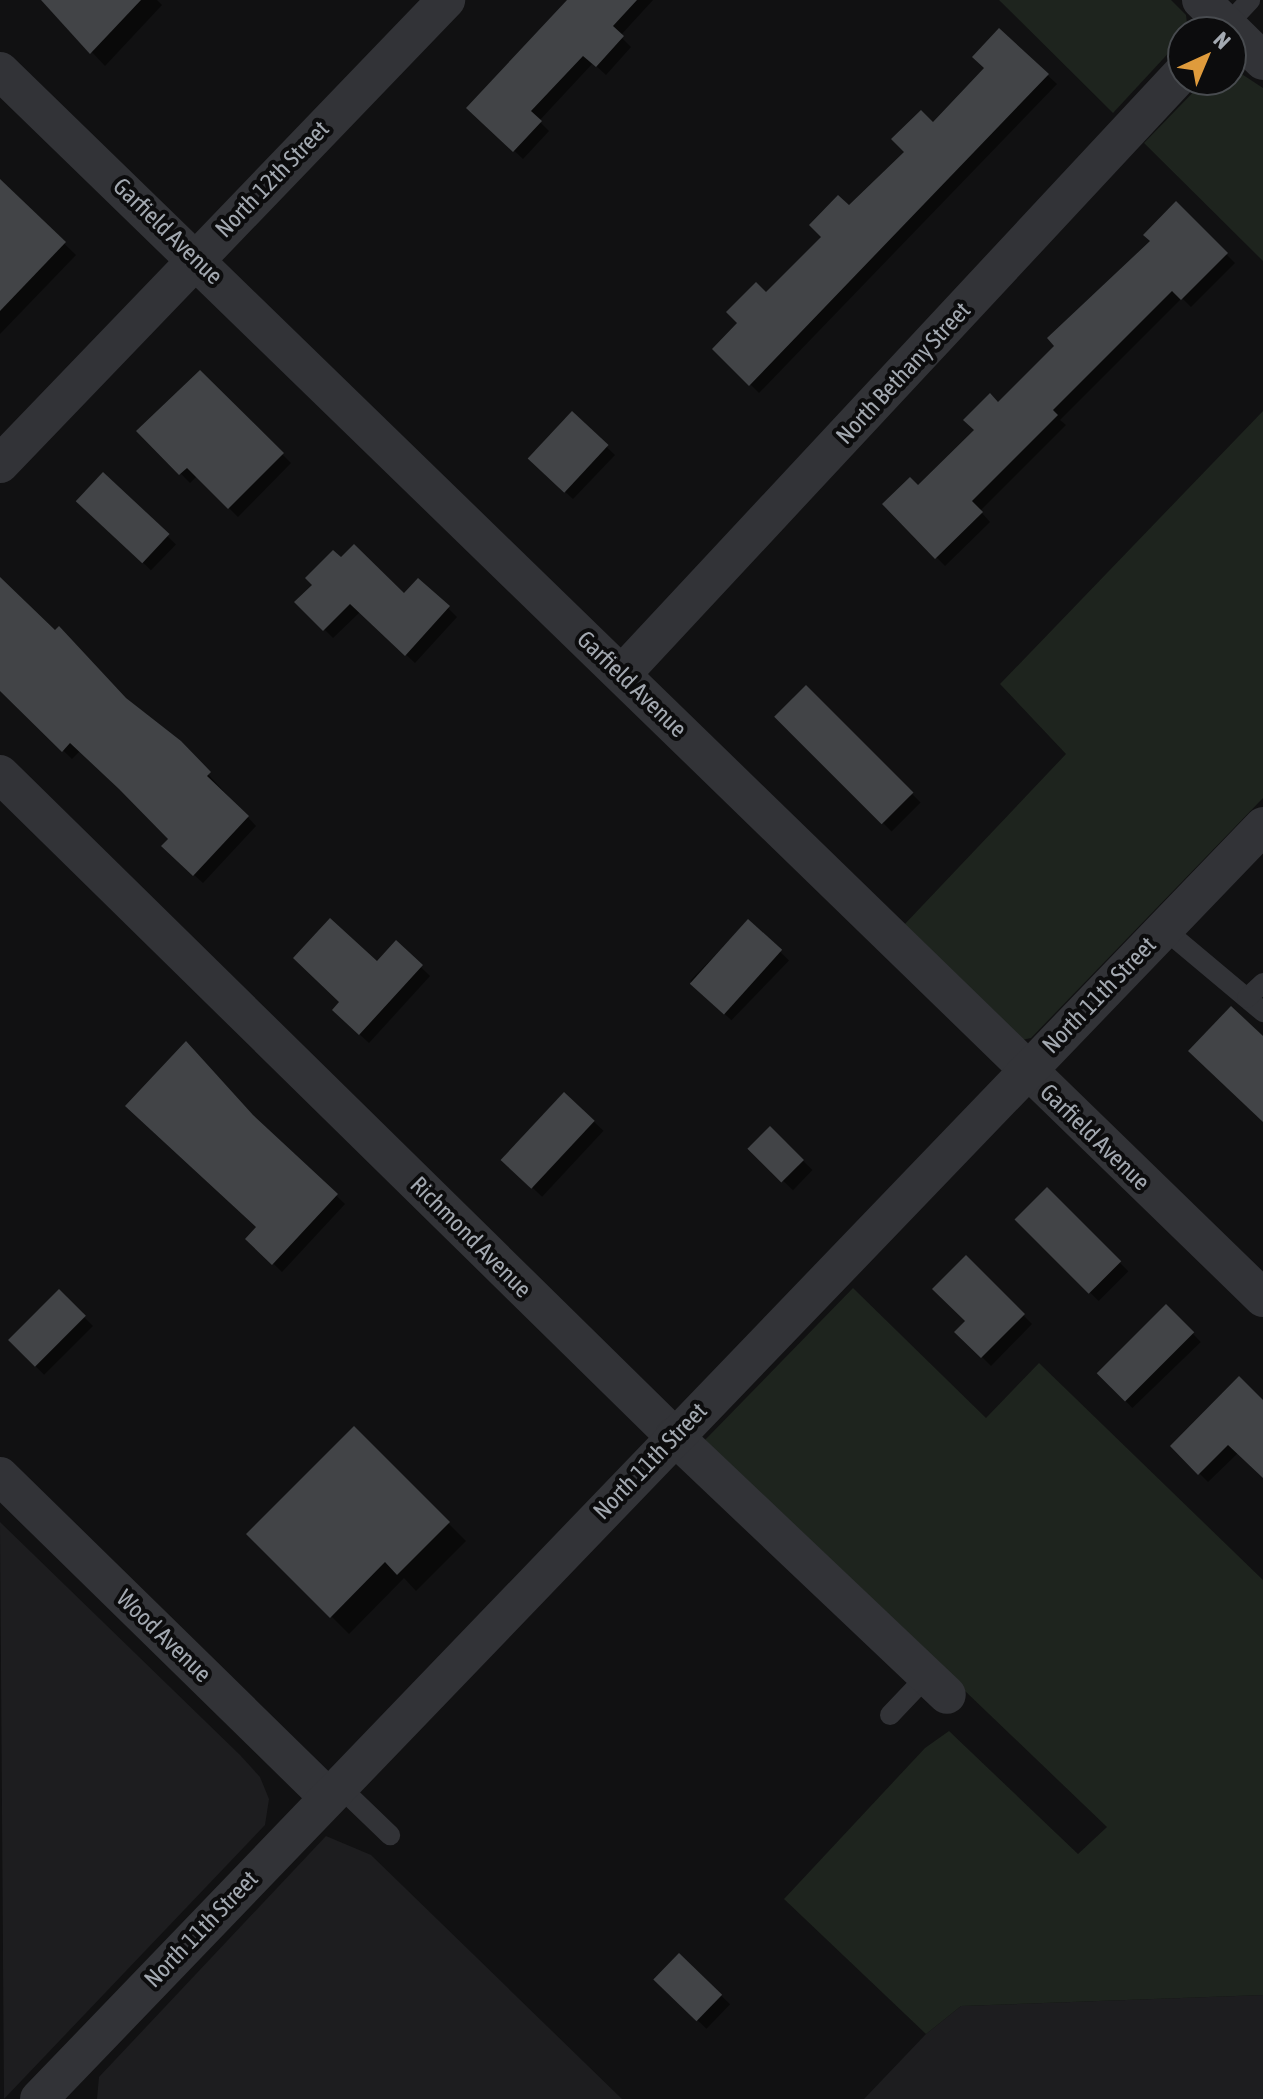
<!DOCTYPE html>
<html>
<head>
<meta charset="utf-8">
<style>
  body { margin:0 }
  #map { position:relative; width:1263px; height:2099px; overflow:hidden; background:#111112; font-family:"Asap Condensed",sans-serif }
  div>[style] { position:absolute }
  [style*='--x'] { left:calc(var(--x)*1px); top:calc(var(--y)*1px); width:calc(var(--w)*1px); rotate:calc(var(--a)*1deg) }
  .built>* { inset:0; background:#1d1d1f }
  .green>* { inset:0; background:#1e241e }
  .shadow>* { inset:0; background:#0007; transform-origin:0 0 }
  .building>* { inset:0; background:#424447; transform-origin:0 0 }
  .lane>* { height:20px; margin:-10px; padding:0 10px; transform-origin:10px; border-radius:10px; background:#323337 }
  .street>* { height:38px; margin:-19px; padding:0 19px; transform-origin:19px; border-radius:19px; background:#323337 }
  span { translate:-50% -50%; white-space:nowrap; text-align:center; line-height:1.15; -webkit-text-stroke:8px #0c0c0d; paint-order:stroke }
  .street-label { font-size:24px; color:#a3a9b1 }
  .north { position:absolute; left:1167px; top:16px; width:80px; height:80px; box-sizing:border-box; background:#0c0c0d; border:2px solid #484b4f; border-radius:50%; rotate:44deg; font-size:22px; font-weight:700; line-height:32px; text-align:center; color:#a3a9b1 }
  .north::after { content:''; display:block; margin:auto; width:28px; height:36px; background:#df9b3c; clip-path:polygon(50% 0,100% 100%,50% 72%,0 100%) }
</style>
</head>
<body>
<div id="map">
  <div class="built">
    <i style="clip-path:polygon(0 1522px,240px 1755px,260px 1777px,269px 1799px,265px 1825px,4px 2099px)"></i>
    <i style="clip-path:polygon(326px 1836px,371px 1855px,622px 2099px,97px 2099px,99px 2077px)"></i>
    <i style="clip-path:polygon(1263px 1995px,1263px 2099px,864px 2099px,926px 2034px,961px 2006px)"></i>
  </div>
  <div class="green">
    <i style="clip-path:polygon(999px 0,1171px 0,1186px 15px,1188px 32px,1113px 113px)"></i>
    <i style="clip-path:polygon(1231px 67px,1263px 88px,1263px 261px,1144px 143px,1205px 80px,1231px 80px)"></i>
    <i style="clip-path:polygon(1263px 411px,1263px 798px,1031px 1038px,1017px 1041px,903px 926px,1066px 754px,1000px 684px)"></i>
    <i style="clip-path:polygon(853px 1288px,986px 1418px,1039px 1363px,1263px 1580px,1263px 1995px,961px 2006px,926px 2034px,784px 1899px,925px 1748px,949px 1731px,1078px 1854px,1107px 1827px,704px 1441px)"></i>
  </div>
  <div class="shadow">
    <i style="clip-path:polygon(43px 0,157px 0,162px 5px,105px 66px)"></i>
    <i style="clip-path:polygon(569px 0,653px 0,620px 36px,631px 47px,606px 75px,593px 63px,539px 121px,549px 131px,523px 159px,468px 107px)"></i>
    <i style="clip-path:polygon(999px 31px,1057px 84px,759px 393px,715px 349px,986px 68px)"></i>
    <i style="clip-path:polygon(0 182px,76px 255px,0 334px)"></i>
    <i style="clip-path:polygon(1176px 204px,1235px 263px,1191px 307px,1182px 298px,1060px 420px,1066px 425px,980px 511px,990px 522px,945px 566px,885px 504px,918px 488px,977px 430px,1153px 242px)"></i>
    <i style="clip-path:polygon(200px 373px,291px 463px,238px 517px,197px 476px,190px 483px,139px 431px)"></i>
    <i style="clip-path:polygon(572px 414px,615px 455px,573px 499px,539px 468px)"></i>
    <i style="left:104px;top:475px;width:100px;height:36px;rotate:44deg"></i>
    <i style="clip-path:polygon(0 580px,127px 701px,179px 743px,256px 826px,203px 883px,172px 855px,171px 839px,80px 751px,72px 759px,0 689px)"></i>
    <i style="clip-path:polygon(314px 585px,404px 596px,448px 608px,457px 617px,415px 663px,360px 612px,333px 638px,297px 602px)"></i>
    <i style="left:806px;top:688px;width:162px;height:41px;rotate:45deg"></i>
    <i style="left:748px;top:921px;width:57px;height:83px;rotate:44deg"></i>
    <i style="clip-path:polygon(396px 943px,430px 976px,369px 1043px,343px 1019px)"></i>
    <i style="left:564px;top:1094px;width:54px;height:90px;rotate:43deg"></i>
    <i style="clip-path:polygon(258px 1122px,345px 1204px,282px 1272px,248px 1239px,258px 1228px)"></i>
    <i style="left:770px;top:1129px;width:59px;height:28px;rotate:44deg"></i>
    <i style="left:1047px;top:1190px;width:115px;height:42px;rotate:45deg"></i>
    <i style="clip-path:polygon(966px 1258px,1032px 1324px,991px 1366px,957px 1332px,967px 1322px)"></i>
    <i style="left:59px;top:1292px;width:48px;height:69px;rotate:45deg"></i>
    <i style="left:1166px;top:1306px;width:50px;height:95px;rotate:46deg"></i>
    <i style="clip-path:polygon(1263px 1403px,1263px 1476px,1238px 1453px,1208px 1482px,1172px 1446px)"></i>
    <i style="clip-path:polygon(354px 1429px,466px 1541px,416px 1591px,404px 1578px,349px 1634px,249px 1534px)"></i>
    <i style="left:679px;top:1955px;width:71px;height:34px;rotate:44deg"></i>
  </div>
  <div class="building">
    <i style="clip-path:polygon(41px 0,141px 0,90px 54px)"></i>
    <i style="clip-path:polygon(567px 0,637px 0,613px 26px,624px 36px,596px 67px,583px 56px,531px 111px,542px 121px,513px 152px,466px 108px)"></i>
    <i style="clip-path:polygon(999px 28px,1049px 74px,749px 386px,712px 349px,737px 323px,726px 312px,756px 282px,766px 292px,821px 237px,809px 225px,838px 195px,849px 205px,904px 152px,891px 139px,921px 110px,933px 122px,984px 68px,972px 57px)"></i>
    <i style="clip-path:polygon(0 179px,66px 242px,0 311px)"></i>
    <i style="clip-path:polygon(1176px 201px,1228px 253px,1181px 300px,1172px 291px,1053px 410px,1058px 415px,972px 501px,983px 512px,935px 559px,882px 504px,910px 477px,918px 485px,974px 430px,963px 420px,990px 393px,998px 402px,1054px 346px,1047px 338px,1150px 241px,1143px 235px)"></i>
    <i style="clip-path:polygon(200px 370px,284px 453px,228px 509px,187px 468px,179px 475px,136px 431px)"></i>
    <i style="left:572px;top:411px;width:50px;height:65px;rotate:43deg"></i>
    <i style="left:103px;top:472px;width:91px;height:40px;rotate:43deg"></i>
    <i style="clip-path:polygon(354px 544px,404px 593px,418px 578px,450px 606px,405px 656px,350px 604px,323px 631px,294px 602px,312px 585px,305px 578px,333px 550px,341px 557px)"></i>
    <i style="clip-path:polygon(0 577px,55px 630px,59px 626px,126px 698px,181px 741px,211px 772px,207px 776px,249px 816px,193px 876px,161px 846px,168px 839px,119px 789px,70px 743px,62px 752px,0 691px)"></i>
    <i style="left:806px;top:685px;width:152px;height:45px;rotate:45deg"></i>
    <i style="clip-path:polygon(330px 918px,377px 961px,396px 940px,423px 965px,359px 1035px,332px 1010px,339px 1002px,293px 958px)"></i>
    <i style="left:748px;top:919px;width:46px;height:87px;rotate:42deg"></i>
    <i style="clip-path:polygon(1231px 1006px,1263px 1036px,1263px 1122px,1188px 1051px)"></i>
    <i style="clip-path:polygon(186px 1041px,253px 1115px,338px 1194px,272px 1265px,245px 1239px,256px 1227px,125px 1106px)"></i>
    <i style="left:564px;top:1092px;width:42px;height:93px;rotate:43deg"></i>
    <i style="left:770px;top:1126px;width:48px;height:32px;rotate:45deg"></i>
    <i style="left:1047px;top:1187px;width:105px;height:46px;rotate:45deg"></i>
    <i style="clip-path:polygon(966px 1255px,1025px 1314px,981px 1358px,954px 1332px,965px 1321px,932px 1289px)"></i>
    <i style="left:59px;top:1289px;width:38px;height:72px;rotate:45deg"></i>
    <i style="left:1166px;top:1304px;width:40px;height:98px;rotate:45deg"></i>
    <i style="clip-path:polygon(1239px 1376px,1263px 1400px,1263px 1478px,1228px 1445px,1198px 1475px,1170px 1446px)"></i>
    <i style="clip-path:polygon(354px 1426px,450px 1522px,397px 1575px,385px 1562px,330px 1618px,246px 1534px)"></i>
    <i style="left:679px;top:1953px;width:60px;height:37px;rotate:44deg"></i>
  </div>
  <div class="lane">
    <i style="--x:1227;--y:25;--w:34;--a:-47"></i>
    <i style="--x:1163;--y:928;--w:131;--a:40"></i>
    <i style="--x:1247;--y:998;--w:22;--a:-43"></i>
    <i style="--x:890;--y:1715;--w:54;--a:-46.5"></i>
    <i style="--x:339;--y:1786;--w:71;--a:43.9"></i>
  </div>
  <div class="street">
    <i style="--x:1201;--y:0;--w:87;--a:44.5"></i>
    <i style="--x:0;--y:71;--w:1761;--a:44.17"></i>
    <i style="--x:0;--y:464;--w:644;--a:-46.13"></i>
    <i style="--x:622;--y:674;--w:823;--a:-47.02"></i>
    <i style="--x:0;--y:774;--w:945;--a:44.49"></i>
    <i style="--x:674;--y:1436;--w:376;--a:43.5"></i>
    <i style="--x:0;--y:1476;--w:459;--a:44.4"></i>
    <i style="--x:39;--y:2099;--w:1766;--a:-46.12"></i>
  </div>
  <div class="street-label">
    <span style="left:272px;top:179px;rotate:-46deg">North 12th Street</span>
    <span style="left:168px;top:231px;rotate:44deg">Garfield Avenue</span>
    <span style="left:903px;top:373px;rotate:-47deg">North Bethany Street</span>
    <span style="left:632px;top:684px;rotate:44deg">Garfield Avenue</span>
    <span style="left:1099px;top:995px;rotate:-46deg">North 11th Street</span>
    <span style="left:1095px;top:1137px;rotate:44deg">Garfield Avenue</span>
    <span style="left:471px;top:1237px;rotate:45deg">Richmond Avenue</span>
    <span style="left:650px;top:1461px;rotate:-46deg">North 11th Street</span>
    <span style="left:164px;top:1636px;rotate:44deg">Wood Avenue</span>
    <span style="left:201px;top:1929px;rotate:-46deg">North 11th Street</span>
  </div>
  <div class="north">N</div>
</div>
</body>
</html>
